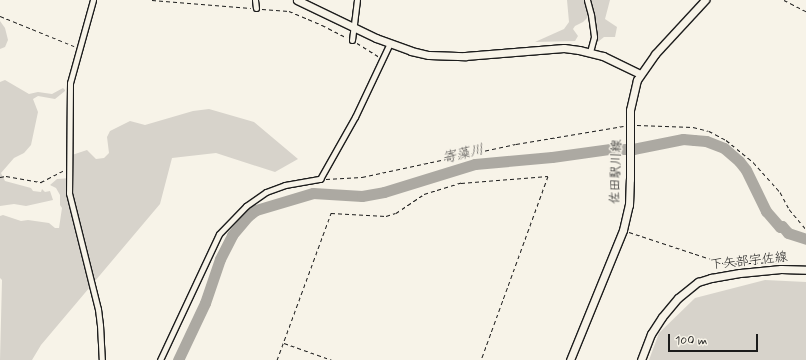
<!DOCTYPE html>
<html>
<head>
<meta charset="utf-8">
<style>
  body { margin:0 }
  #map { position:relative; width:806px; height:360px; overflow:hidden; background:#f7f3e8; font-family:Mynerve,"Klee One",sans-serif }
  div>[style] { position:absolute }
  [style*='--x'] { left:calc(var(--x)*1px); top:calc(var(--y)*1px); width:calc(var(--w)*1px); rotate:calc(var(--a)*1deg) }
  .green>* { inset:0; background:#d7d3cb }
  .river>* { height:11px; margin:-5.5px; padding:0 5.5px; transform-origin:5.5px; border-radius:5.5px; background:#aca9a2 }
  .path>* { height:1px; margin-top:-0.5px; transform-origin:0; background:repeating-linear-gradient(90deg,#1c1c1c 0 4px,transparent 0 7px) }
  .roads { filter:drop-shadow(1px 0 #1c1c1c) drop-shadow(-1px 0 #1c1c1c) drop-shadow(0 1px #1c1c1c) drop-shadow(0 -1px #1c1c1c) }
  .street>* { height:5px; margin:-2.5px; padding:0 2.5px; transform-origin:2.5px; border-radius:2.5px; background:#f7f3e8 }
  .secondary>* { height:7px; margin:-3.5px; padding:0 3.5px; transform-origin:3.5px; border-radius:3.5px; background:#f7f3e8 }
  span { translate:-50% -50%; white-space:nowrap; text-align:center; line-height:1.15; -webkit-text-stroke:3px #f7f3e8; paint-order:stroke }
  .street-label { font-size:13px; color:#1c1c1c }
  .water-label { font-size:14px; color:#565452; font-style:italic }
  .scale { position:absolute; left:668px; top:334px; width:90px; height:18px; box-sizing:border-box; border:2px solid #1c1c1c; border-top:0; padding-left:5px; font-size:12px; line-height:14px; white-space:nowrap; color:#1c1c1c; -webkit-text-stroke:3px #f7f3e8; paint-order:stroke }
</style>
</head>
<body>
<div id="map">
  <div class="green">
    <i style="clip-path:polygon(567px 0,585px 0,592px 9px,590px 0,610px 0,605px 19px,617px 27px,615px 37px,604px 37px,594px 45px,592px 13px,583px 22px,575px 26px,573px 29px,578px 36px,575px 41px,535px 42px,564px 29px,569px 22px)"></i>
    <i style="clip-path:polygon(0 21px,5px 28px,8px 40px,5px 47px,0 49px)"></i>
    <i style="clip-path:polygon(5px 80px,29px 94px,38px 92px,52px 94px,63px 88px,65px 90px,65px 91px,55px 99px,38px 96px,33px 99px,38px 112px,31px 145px,24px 153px,14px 158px,1px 173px,5px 181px,31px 188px,33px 191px,41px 192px,42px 189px,45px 192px,50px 191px,53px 200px,26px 206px,14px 204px,0 206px,0 82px)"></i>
    <i style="clip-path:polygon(209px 109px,254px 122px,298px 159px,275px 172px,216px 153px,172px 158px,160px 204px,41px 345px,32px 360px,0 360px,2px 280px,0 278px,0 216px,3px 215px,21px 221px,28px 220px,49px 223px,55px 228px,59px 228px,62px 208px,60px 205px,60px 195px,56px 188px,50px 185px,57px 179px,71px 178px,72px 155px,87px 150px,96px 159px,104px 158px,109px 153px,107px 137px,110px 131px,130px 121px,145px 125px,193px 111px)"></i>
    <i style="clip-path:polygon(765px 280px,806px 282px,806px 360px,649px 360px,659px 333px,695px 298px)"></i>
  </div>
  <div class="river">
    <i style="--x:178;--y:360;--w:63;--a:-64.7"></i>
    <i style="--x:205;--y:303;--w:46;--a:-71.2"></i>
    <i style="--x:220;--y:259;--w:27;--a:-63"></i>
    <i style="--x:232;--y:235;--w:25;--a:-50"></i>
    <i style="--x:248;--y:216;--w:10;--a:-37"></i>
    <i style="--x:256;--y:210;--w:59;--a:-16.6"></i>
    <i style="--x:313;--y:193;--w:49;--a:3.5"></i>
    <i style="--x:362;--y:196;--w:22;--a:-10"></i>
    <i style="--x:384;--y:192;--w:95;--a:-17.1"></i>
    <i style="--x:475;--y:164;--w:77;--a:-5.2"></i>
    <i style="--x:552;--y:157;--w:59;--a:-7.9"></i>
    <i style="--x:610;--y:149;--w:23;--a:0"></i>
    <i style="--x:633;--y:149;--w:51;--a:-11.3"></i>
    <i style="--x:683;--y:139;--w:11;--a:5"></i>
    <i style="--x:694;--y:140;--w:12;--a:5"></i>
    <i style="--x:706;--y:141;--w:19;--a:21"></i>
    <i style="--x:724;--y:148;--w:20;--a:41"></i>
    <i style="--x:739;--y:161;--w:11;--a:52"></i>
    <i style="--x:746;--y:170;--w:46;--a:64"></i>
    <i style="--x:766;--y:211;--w:21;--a:49"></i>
    <i style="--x:780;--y:227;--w:2;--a:-27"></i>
    <i style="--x:782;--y:226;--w:9;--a:49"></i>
    <i style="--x:788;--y:233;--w:19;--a:18"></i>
  </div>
  <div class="path">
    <i style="--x:152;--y:0;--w:99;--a:4.6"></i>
    <i style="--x:784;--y:0;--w:25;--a:27"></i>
    <i style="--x:262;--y:9;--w:27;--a:4"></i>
    <i style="--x:289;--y:11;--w:36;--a:23"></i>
    <i style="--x:322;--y:25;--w:28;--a:27"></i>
    <i style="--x:0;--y:16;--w:80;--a:22.1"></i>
    <i style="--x:357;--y:43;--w:25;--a:32"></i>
    <i style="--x:637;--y:125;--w:56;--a:2"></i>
    <i style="--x:693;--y:127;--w:16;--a:14"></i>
    <i style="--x:709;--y:131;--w:19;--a:28"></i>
    <i style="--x:726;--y:140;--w:35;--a:39"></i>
    <i style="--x:753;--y:162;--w:40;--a:48"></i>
    <i style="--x:780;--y:192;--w:19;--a:62"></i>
    <i style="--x:789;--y:209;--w:26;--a:50"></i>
    <i style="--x:0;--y:177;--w:6;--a:-9"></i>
    <i style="--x:6;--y:176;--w:36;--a:10"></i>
    <i style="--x:41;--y:182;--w:25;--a:-27"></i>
    <i style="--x:326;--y:179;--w:36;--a:-3"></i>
    <i style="--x:362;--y:177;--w:157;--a:-12.1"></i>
    <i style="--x:516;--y:144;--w:109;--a:-9.5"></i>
    <i style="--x:629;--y:232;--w:102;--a:18.3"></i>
    <i style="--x:726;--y:264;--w:53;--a:-2.2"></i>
    <i style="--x:284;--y:343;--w:51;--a:19.5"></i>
    <i style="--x:277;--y:360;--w:157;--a:-69.8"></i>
    <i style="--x:331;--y:213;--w:55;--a:3.1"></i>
    <i style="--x:386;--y:216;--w:10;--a:-17"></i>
    <i style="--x:396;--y:213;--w:34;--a:-34"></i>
    <i style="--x:424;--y:194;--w:39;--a:-17"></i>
    <i style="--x:461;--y:183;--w:87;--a:-4.6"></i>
    <i style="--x:548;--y:176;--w:196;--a:110"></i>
  </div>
  <div class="roads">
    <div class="street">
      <i style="--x:93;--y:0;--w:86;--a:105.5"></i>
      <i style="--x:70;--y:83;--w:110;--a:90.5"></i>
      <i style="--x:69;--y:193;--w:120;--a:76"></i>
      <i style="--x:98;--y:309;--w:16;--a:83"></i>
      <i style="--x:100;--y:325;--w:35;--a:87"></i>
      <i style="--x:255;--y:0;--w:8;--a:83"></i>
      <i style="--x:587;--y:0;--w:16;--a:75"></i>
      <i style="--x:591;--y:15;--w:22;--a:82"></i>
      <i style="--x:594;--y:37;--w:16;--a:105"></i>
      <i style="--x:352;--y:40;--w:40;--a:-82.9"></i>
      <i style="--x:160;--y:360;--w:139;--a:-64.9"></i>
      <i style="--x:219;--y:234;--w:39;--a:-46"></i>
      <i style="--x:246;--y:206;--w:24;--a:-35"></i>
      <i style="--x:266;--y:192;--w:20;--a:-20"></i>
      <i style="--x:285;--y:185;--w:36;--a:-10"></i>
      <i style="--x:320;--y:179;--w:71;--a:-60.6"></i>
      <i style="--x:355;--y:117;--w:82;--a:-64.7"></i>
    </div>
    <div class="secondary">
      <i style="--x:297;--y:0;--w:88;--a:25.7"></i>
      <i style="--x:376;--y:38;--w:37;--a:20"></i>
      <i style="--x:411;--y:51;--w:18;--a:13"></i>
      <i style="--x:429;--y:55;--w:36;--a:2"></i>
      <i style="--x:465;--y:56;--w:99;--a:-4.6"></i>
      <i style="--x:564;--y:48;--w:15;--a:8"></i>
      <i style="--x:579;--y:50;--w:25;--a:14"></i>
      <i style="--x:603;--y:56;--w:41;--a:25.9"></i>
      <i style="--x:570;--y:360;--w:140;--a:-67.8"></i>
      <i style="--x:623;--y:230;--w:26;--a:-77"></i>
      <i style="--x:629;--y:205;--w:26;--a:-88"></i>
      <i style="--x:630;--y:179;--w:69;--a:-90"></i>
      <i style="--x:630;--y:110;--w:31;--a:-77"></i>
      <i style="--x:637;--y:80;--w:32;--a:-55"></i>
      <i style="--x:655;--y:54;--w:74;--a:-47.2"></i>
      <i style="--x:641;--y:360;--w:28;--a:-69"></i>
      <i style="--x:651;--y:334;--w:20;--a:-57"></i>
      <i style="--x:662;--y:317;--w:25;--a:-50"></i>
      <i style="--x:678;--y:298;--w:26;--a:-39"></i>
      <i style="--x:698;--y:282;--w:14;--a:-17"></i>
      <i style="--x:711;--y:278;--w:29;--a:-10"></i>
      <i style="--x:740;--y:273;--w:41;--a:-5.6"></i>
      <i style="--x:781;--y:269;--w:25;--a:2"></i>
    </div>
  </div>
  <div class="street-label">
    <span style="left:617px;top:172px;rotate:-88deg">佐田駅川線</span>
    <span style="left:749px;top:262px;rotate:-6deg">下矢部宇佐線</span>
  </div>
  <div class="water-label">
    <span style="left:463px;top:154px;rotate:-13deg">寄藻川</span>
  </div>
  <div class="scale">100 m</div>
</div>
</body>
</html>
